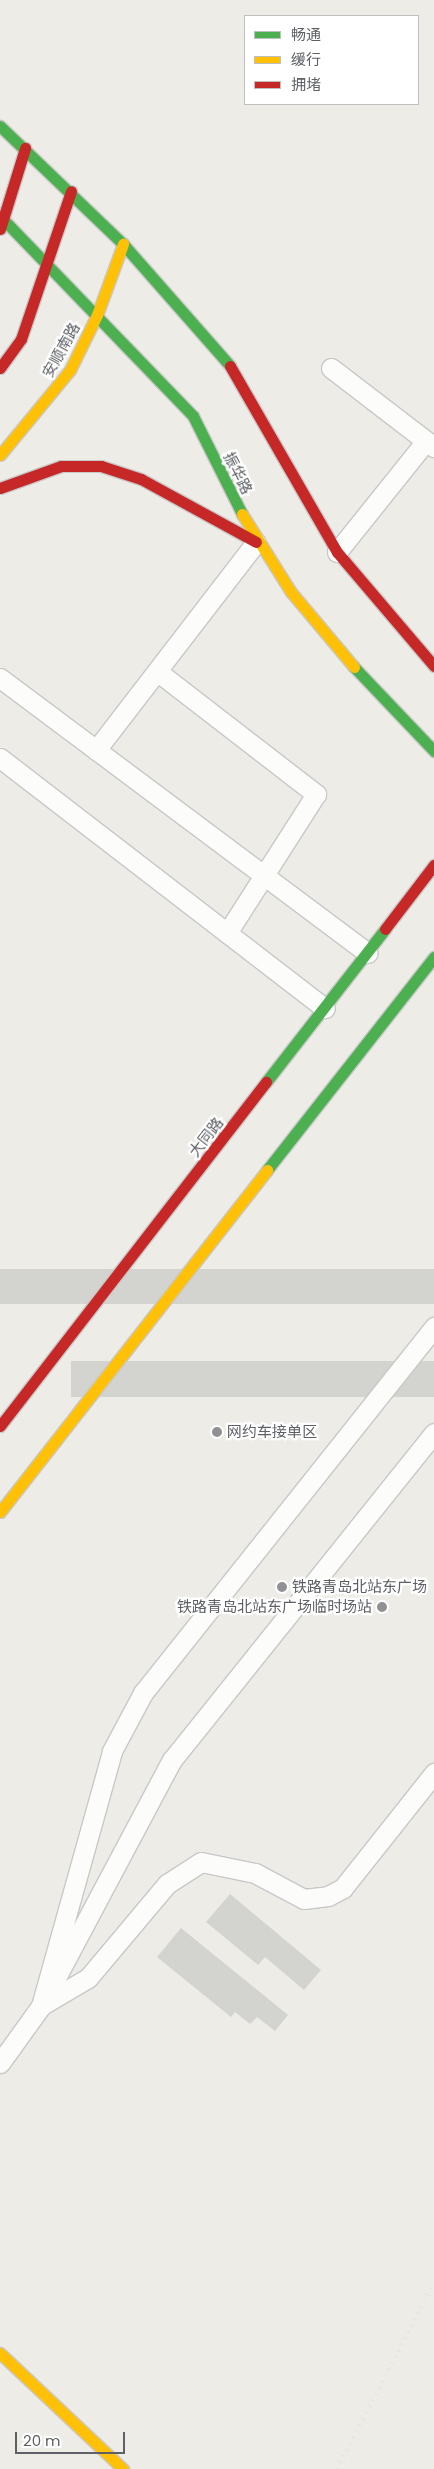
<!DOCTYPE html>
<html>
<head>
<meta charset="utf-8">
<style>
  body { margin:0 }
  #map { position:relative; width:434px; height:2469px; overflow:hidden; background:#edece7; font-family:Poppins,"Noto Sans SC",sans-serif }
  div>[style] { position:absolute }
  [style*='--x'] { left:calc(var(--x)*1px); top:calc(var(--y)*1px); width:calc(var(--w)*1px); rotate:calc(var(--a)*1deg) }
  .building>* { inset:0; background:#d3d3d0; transform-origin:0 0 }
  .roads { filter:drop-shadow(1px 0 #c9c8c8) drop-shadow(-1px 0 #c9c8c8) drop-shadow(0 1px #c9c8c8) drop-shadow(0 -1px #c9c8c8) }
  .lane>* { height:19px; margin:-9.5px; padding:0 9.5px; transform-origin:9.5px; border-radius:9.5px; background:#fcfcfb }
  .fast>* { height:11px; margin:-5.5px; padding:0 5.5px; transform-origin:5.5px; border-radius:5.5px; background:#4caf50 }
  .slow>* { height:11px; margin:-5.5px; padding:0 5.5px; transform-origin:5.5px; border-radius:5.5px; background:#ffc107 }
  .jam>* { height:11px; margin:-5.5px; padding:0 5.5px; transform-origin:5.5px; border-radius:5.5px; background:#c62828 }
  .rail>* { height:4px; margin-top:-2px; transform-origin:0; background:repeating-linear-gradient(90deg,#e3e3e2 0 1px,transparent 0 7px) }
  .dots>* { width:14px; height:14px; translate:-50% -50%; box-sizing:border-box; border:2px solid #fff; border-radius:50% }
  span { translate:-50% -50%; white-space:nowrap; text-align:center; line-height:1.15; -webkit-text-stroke:4.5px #fff; paint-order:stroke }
  .street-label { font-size:15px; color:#5d6065 }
  .poi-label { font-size:15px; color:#5d6065 }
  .left { translate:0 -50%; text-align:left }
  .right { translate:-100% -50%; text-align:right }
  .legend { position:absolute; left:244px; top:15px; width:175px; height:90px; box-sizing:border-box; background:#fff; border:1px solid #bebfc1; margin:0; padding:6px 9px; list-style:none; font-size:15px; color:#5d6065 }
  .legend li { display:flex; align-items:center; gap:10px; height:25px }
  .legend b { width:25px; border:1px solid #bebfc1 }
  .scale { position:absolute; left:15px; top:2432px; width:110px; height:22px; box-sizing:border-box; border:2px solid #5d6065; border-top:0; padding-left:6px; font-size:15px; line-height:18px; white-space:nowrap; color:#5d6065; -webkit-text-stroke:4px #fff; paint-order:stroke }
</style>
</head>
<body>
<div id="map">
  <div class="building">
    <i style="left:434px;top:1269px;width:35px;height:437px;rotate:90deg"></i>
    <i style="left:434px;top:1361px;width:36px;height:363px;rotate:90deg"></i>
    <i style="clip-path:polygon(230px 1894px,321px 1970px,304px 1990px,265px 1957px,258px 1965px,206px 1922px)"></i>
    <i style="clip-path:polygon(181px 1928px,288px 2015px,275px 2031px,257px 2017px,250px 2024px,235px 2012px,231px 2017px,157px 1957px)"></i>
  </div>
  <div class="roads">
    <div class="lane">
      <i style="--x:331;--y:368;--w:130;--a:37.5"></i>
      <i style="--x:337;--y:552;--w:142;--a:-51.3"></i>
      <i style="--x:158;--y:672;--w:200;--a:37.7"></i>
      <i style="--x:316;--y:794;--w:165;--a:122.6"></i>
      <i style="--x:0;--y:678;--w:459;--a:36.8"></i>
      <i style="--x:96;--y:750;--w:262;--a:-52.4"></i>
      <i style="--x:0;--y:758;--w:410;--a:37.6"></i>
      <i style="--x:42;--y:2005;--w:53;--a:-30.4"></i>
      <i style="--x:88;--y:1978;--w:123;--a:-50"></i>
      <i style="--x:167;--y:1884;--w:40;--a:-32.9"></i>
      <i style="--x:201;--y:1862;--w:55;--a:11.5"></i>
      <i style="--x:255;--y:1873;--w:55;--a:28"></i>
      <i style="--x:304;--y:1899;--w:24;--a:-7"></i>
      <i style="--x:328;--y:1896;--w:17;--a:-28"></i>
      <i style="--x:343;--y:1888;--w:147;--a:-51.6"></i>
      <i style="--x:41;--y:2006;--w:265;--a:-74.4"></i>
      <i style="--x:112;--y:1751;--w:66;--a:-61.9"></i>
      <i style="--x:143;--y:1693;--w:468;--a:-51.5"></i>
      <i style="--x:0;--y:2063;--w:70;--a:-54.3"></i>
      <i style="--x:41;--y:2006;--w:279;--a:-62"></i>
      <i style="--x:172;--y:1760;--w:419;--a:-51.3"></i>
    </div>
    <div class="fast">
      <i style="--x:0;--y:126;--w:170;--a:43.8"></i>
      <i style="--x:123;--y:244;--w:162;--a:48.7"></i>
      <i style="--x:0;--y:216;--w:278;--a:46"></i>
      <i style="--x:193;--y:416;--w:110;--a:63.4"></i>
      <i style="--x:354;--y:667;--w:116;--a:46.4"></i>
      <i style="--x:266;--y:1082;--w:194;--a:-52.1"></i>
      <i style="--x:267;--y:1170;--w:271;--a:-51.9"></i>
    </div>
    <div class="slow">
      <i style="--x:0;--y:455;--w:110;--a:-50.5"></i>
      <i style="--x:70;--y:370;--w:61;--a:-63.9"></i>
      <i style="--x:97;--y:315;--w:76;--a:-69.9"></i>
      <i style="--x:242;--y:514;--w:92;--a:57.9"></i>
      <i style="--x:291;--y:592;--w:98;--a:50"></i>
      <i style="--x:0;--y:1512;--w:434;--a:-52"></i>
      <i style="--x:0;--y:2353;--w:169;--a:43.3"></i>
    </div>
    <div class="jam">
      <i style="--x:0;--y:229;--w:85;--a:-72.8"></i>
      <i style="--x:230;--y:366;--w:215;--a:60.1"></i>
      <i style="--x:337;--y:552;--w:150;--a:49.6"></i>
      <i style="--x:0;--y:368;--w:36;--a:-54"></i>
      <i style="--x:21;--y:339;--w:156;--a:-71.3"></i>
      <i style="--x:0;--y:488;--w:65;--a:-19.8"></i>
      <i style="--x:61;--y:466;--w:40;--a:0"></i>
      <i style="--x:101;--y:466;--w:42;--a:18"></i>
      <i style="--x:141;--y:479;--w:131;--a:28.7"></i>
      <i style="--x:385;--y:929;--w:81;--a:-52.6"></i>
      <i style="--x:0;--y:1426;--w:435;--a:-52.3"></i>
    </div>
  </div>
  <div class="rail">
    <i style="--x:337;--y:2469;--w:210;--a:-62.5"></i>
  </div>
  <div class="dots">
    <i style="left:217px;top:1432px;background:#8f9192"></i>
    <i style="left:282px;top:1587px;background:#8f9192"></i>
    <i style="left:382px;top:1607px;background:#8f9192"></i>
  </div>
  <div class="street-label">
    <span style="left:61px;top:350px;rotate:-61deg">安顺南路</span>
    <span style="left:238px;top:473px;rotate:63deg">振华路</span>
    <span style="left:206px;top:1137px;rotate:-52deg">大同路</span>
  </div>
  <div class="poi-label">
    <span class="left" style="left:227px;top:1432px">网约车接单区</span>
    <span class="left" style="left:292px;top:1587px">铁路青岛北站东广场</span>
    <span class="right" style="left:372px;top:1607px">铁路青岛北站东广场临时场站</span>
  </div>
  <ul class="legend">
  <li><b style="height:6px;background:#4caf50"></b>畅通</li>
  <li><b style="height:6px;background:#ffc107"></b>缓行</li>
  <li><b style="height:6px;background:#c62828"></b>拥堵</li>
  </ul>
  <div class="scale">20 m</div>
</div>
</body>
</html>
